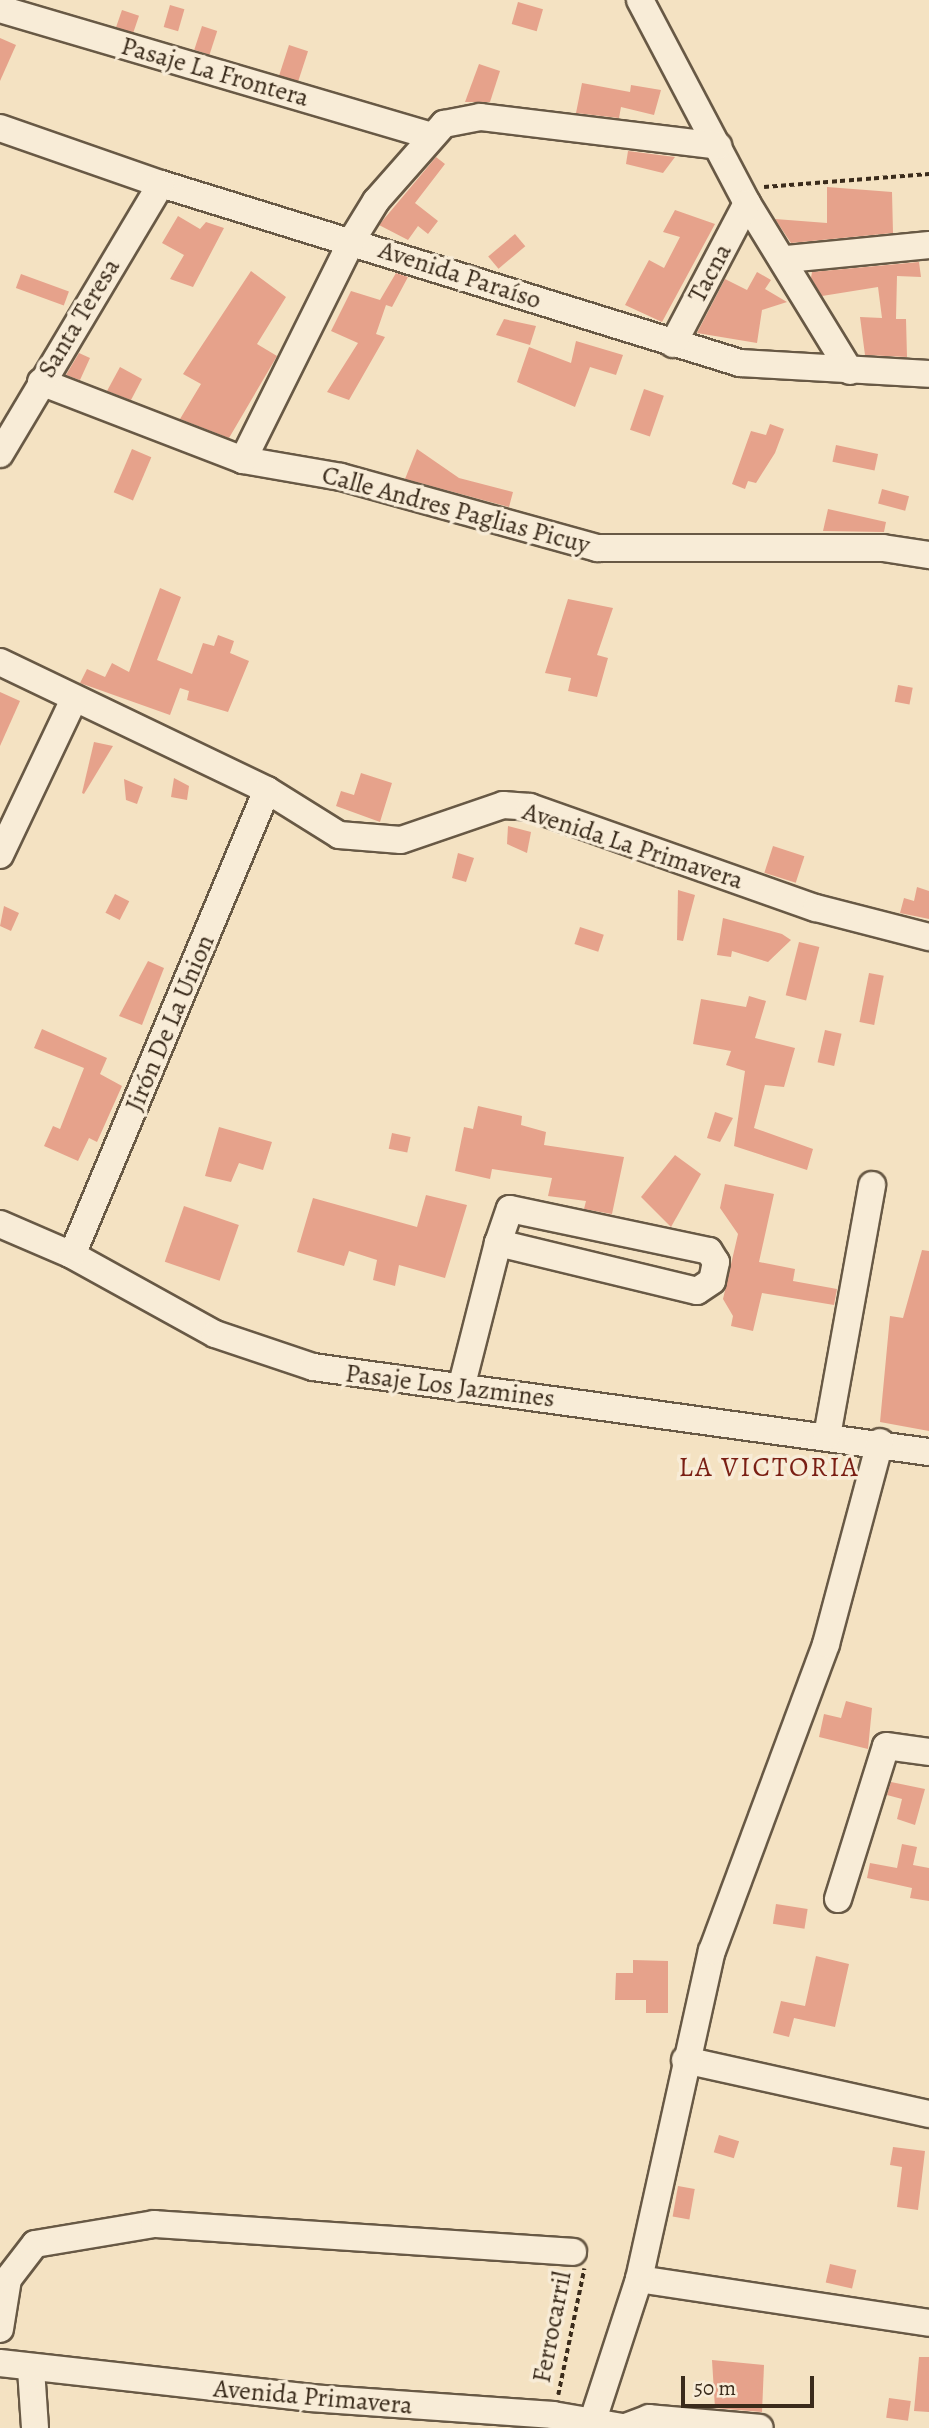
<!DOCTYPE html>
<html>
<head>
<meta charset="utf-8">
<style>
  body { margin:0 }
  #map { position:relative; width:929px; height:2428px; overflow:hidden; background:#f4e2c2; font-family:Alegreya,serif }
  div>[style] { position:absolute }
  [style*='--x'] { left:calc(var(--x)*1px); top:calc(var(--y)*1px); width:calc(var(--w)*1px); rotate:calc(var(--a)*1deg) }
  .building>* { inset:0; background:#e6a28b; transform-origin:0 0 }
  .path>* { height:3.5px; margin-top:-1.75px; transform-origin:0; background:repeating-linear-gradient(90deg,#3a2b1b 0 5px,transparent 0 8.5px) }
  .roads { filter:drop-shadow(2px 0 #685945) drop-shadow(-2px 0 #685945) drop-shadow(0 2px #685945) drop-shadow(0 -2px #685945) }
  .minor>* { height:26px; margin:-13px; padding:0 13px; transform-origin:13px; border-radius:13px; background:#f8ecd7 }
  span { translate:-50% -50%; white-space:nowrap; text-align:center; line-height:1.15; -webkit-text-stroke:7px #f8ecd7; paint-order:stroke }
  .street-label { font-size:26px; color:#3a2b1b }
  .neighbourhood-label { font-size:28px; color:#7a1f14; letter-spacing:2px }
  .scale { position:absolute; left:681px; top:2376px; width:133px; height:32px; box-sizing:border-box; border:4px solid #3a2b1b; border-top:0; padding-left:9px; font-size:21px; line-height:24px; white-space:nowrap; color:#3a2b1b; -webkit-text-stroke:5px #f8ecd7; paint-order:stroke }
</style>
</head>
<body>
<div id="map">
  <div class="building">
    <i style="left:518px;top:2px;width:26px;height:23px;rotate:16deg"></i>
    <i style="left:170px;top:5px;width:15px;height:23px;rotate:16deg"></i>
    <i style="left:122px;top:10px;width:18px;height:18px;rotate:19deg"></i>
    <i style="left:202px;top:26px;width:16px;height:25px;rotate:18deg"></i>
    <i style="clip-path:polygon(0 38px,16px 45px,0 81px)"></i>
    <i style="left:289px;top:45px;width:20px;height:32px;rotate:18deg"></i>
    <i style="clip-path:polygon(479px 64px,500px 71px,490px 102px,465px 102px)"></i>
    <i style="clip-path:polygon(582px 83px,630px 92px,631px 85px,661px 90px,654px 115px,621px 107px,619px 118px,576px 113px)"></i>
    <i style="clip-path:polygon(628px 151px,675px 157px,663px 173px,626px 164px)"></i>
    <i style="clip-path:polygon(436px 157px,445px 164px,415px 203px,438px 221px,428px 234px,418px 226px,408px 240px,379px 225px)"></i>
    <i style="clip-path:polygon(827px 187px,892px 192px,893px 233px,791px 243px,775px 219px,827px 223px)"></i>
    <i style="clip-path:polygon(675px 210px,715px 224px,662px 322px,625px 305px,649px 260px,664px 268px,680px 237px,663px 232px)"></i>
    <i style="clip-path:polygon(178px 216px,200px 229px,206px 222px,224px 228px,193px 287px,170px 279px,184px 255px,162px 243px)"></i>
    <i style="left:515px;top:234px;width:16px;height:35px;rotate:50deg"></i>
    <i style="clip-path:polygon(919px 262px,921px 277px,897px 276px,896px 319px,906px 319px,907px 357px,865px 355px,860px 317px,882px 318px,878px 287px,822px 296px,811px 278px,812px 272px)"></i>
    <i style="clip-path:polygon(251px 271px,286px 297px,257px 344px,277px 356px,229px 438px,180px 419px,201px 384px,183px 374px)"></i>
    <i style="clip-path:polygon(757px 272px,771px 280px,765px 289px,787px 302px,762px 310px,757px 343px,697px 333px,725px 279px,747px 290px)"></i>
    <i style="clip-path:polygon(396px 273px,408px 277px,392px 307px,386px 305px,376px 334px,385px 337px,349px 400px,327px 392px,358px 343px,331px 331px,351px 291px,380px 300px)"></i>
    <i style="left:21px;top:274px;width:51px;height:15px;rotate:20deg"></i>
    <i style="clip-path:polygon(504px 319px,536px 326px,530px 345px,496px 335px)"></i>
    <i style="clip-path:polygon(576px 341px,623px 355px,616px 375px,590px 367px,575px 407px,517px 382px,529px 347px,571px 363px)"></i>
    <i style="clip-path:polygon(79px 353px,90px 358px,80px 380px,66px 375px)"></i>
    <i style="clip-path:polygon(120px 367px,142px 379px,131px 400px,107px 391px)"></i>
    <i style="left:644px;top:389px;width:21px;height:43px;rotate:19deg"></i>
    <i style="clip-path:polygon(770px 424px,784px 429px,775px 453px,756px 483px,748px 481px,745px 489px,732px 484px,751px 431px,766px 435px)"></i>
    <i style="left:836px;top:445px;width:43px;height:17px;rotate:12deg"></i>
    <i style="left:132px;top:449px;width:21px;height:47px;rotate:23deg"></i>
    <i style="clip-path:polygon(417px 449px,459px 478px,513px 492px,509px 507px,405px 479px)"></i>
    <i style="left:882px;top:489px;width:28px;height:15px;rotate:15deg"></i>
    <i style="clip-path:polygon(828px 509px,886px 522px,884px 532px,823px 531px)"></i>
    <i style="clip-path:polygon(160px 588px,181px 597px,157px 660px,192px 674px,203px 643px,214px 646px,218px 635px,234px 641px,230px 653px,249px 661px,228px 712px,187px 700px,189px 691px,180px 688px,170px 715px,80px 683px,87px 669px,105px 677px,112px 663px,129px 672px)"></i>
    <i style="clip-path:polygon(568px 599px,613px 608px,597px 655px,608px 658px,597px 697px,568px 691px,571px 678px,545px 673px)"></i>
    <i style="left:898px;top:685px;width:15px;height:17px;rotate:11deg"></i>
    <i style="clip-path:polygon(0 692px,20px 701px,0 746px)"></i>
    <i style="clip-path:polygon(94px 742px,113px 746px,84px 794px,82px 793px)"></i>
    <i style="clip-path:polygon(361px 773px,392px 783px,380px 822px,336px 806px,341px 791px,354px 795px)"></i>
    <i style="clip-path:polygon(174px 778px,189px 786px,187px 800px,171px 797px)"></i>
    <i style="clip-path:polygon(124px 779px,143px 787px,137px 804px,126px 800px)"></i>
    <i style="clip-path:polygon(508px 826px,531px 832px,527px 853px,507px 844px)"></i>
    <i style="left:773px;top:846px;width:33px;height:28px;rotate:18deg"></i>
    <i style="clip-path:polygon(458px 853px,474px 858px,466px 882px,452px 878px)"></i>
    <i style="clip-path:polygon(917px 887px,929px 891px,929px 919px,900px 913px,904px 898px,914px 901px)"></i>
    <i style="clip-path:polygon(678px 890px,695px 895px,683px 941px,677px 940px)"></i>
    <i style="left:115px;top:894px;width:16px;height:21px;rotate:27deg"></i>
    <i style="clip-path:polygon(4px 906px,19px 913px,11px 931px,0 926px)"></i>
    <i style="clip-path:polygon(723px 918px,782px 934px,791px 940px,768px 962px,732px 951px,731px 957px,717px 955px)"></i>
    <i style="left:580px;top:927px;width:25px;height:18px;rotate:18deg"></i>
    <i style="left:799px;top:942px;width:21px;height:55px;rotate:14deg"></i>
    <i style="clip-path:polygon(148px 961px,164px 968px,142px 1025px,119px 1016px)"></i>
    <i style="left:869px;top:973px;width:15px;height:50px;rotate:11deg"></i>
    <i style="clip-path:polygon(749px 996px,766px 1001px,755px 1038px,795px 1048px,784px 1087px,765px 1085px,754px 1128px,813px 1149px,807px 1170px,734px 1146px,745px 1071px,726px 1065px,731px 1051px,693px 1044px,701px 999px,746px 1007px)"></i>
    <i style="clip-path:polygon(42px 1029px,107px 1058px,100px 1074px,122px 1086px,97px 1142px,89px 1138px,78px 1161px,44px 1146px,53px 1126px,60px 1129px,84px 1068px,34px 1048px)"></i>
    <i style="left:825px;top:1030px;width:17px;height:33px;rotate:13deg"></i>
    <i style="clip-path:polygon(478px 1106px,522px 1116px,521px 1125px,546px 1132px,544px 1145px,624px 1157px,612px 1214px,584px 1209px,586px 1201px,548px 1196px,552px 1178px,492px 1169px,490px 1179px,455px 1171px,464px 1127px,473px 1129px)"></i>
    <i style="clip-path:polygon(715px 1112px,733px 1118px,720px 1142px,707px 1138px)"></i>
    <i style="clip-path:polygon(219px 1127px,272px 1142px,263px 1170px,239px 1163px,231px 1182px,205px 1176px)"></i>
    <i style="left:392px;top:1133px;width:19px;height:16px;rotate:12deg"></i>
    <i style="clip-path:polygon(675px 1155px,701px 1174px,671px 1227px,641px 1197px)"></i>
    <i style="clip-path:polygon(725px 1184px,774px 1194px,759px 1262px,795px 1269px,793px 1281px,837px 1289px,834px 1305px,762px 1293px,753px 1331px,731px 1326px,733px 1316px,723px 1299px,738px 1234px,720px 1208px)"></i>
    <i style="clip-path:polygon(426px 1195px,467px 1205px,445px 1278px,399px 1265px,395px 1286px,373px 1280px,377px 1260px,349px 1251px,344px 1266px,297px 1252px,313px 1198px,417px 1227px)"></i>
    <i style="left:184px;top:1206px;width:58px;height:59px;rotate:19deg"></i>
    <i style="clip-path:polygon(922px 1250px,929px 1251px,929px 1431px,880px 1422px,890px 1316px,903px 1318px)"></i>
    <i style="clip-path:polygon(846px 1701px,872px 1708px,868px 1749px,819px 1737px,824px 1714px,841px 1718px)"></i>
    <i style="clip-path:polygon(891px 1782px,925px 1789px,915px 1825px,897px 1819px,902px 1799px,887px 1795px)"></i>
    <i style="clip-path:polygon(902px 1844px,917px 1847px,913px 1865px,929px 1868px,929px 1901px,910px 1898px,912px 1888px,867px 1878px,870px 1863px,897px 1868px)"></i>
    <i style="left:776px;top:1904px;width:32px;height:20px;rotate:9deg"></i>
    <i style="clip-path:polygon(816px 1956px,849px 1964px,835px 2027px,794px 2018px,789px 2037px,773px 2033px,781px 2001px,805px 2006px)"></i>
    <i style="clip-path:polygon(633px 1960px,668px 1961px,668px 2013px,646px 2013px,646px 2000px,615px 2000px,616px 1973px,633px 1973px)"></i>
    <i style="left:719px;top:2135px;width:21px;height:18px;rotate:17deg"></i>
    <i style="clip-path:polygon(893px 2147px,925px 2151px,918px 2210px,897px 2207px,902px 2167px,890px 2165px)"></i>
    <i style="left:678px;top:2186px;width:17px;height:31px;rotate:10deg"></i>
    <i style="left:830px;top:2264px;width:27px;height:19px;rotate:13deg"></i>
    <i style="clip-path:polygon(919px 2357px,929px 2357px,929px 2412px,914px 2411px)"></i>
    <i style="clip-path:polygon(712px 2360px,764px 2365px,762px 2412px,715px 2408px)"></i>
    <i style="left:889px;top:2398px;width:22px;height:20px;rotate:8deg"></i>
  </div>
  <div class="path">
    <i style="--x:764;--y:187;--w:166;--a:-4.5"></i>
    <i style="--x:558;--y:2395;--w:129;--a:-78.3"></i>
  </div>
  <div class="roads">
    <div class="minor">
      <i style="--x:640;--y:0;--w:229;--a:62.2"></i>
      <i style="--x:747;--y:203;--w:197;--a:58.5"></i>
      <i style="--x:0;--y:9;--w:449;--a:16.4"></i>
      <i style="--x:0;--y:128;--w:170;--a:19.2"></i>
      <i style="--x:161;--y:184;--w:606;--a:17.18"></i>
      <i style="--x:740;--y:363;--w:189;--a:3.3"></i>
      <i style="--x:787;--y:259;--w:143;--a:-5.6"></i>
      <i style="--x:673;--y:344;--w:159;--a:-62.3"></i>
      <i style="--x:41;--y:382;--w:217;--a:21.1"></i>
      <i style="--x:243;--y:460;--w:99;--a:9.8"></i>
      <i style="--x:341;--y:477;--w:266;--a:15.5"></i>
      <i style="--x:597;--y:548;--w:286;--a:0"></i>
      <i style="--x:883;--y:548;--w:47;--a:8.7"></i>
      <i style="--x:0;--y:454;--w:314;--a:-59.2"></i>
      <i style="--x:243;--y:460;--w:246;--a:-63.6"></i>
      <i style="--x:352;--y:240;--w:46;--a:-58.4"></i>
      <i style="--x:376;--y:201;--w:103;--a:-48.6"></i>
      <i style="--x:444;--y:124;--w:37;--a:-11"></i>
      <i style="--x:480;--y:117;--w:240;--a:6.9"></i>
      <i style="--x:0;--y:662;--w:296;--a:25.6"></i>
      <i style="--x:267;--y:790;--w:85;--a:32"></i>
      <i style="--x:339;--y:835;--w:62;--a:4.6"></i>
      <i style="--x:401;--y:840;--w:108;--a:-18.9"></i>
      <i style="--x:503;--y:805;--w:27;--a:4"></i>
      <i style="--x:530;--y:807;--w:303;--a:19.5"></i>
      <i style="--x:816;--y:908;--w:117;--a:14.4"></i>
      <i style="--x:0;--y:855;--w:173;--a:-64.6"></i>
      <i style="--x:0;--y:1224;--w:78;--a:23.3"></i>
      <i style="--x:72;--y:1255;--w:163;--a:28.9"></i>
      <i style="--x:215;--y:1334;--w:103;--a:18.6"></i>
      <i style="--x:313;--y:1367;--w:622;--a:7.86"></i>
      <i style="--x:72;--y:1255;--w:504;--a:-67.25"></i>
      <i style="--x:461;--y:1388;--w:150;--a:-75.7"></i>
      <i style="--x:498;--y:1243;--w:36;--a:-71"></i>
      <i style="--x:510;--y:1209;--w:203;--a:11.9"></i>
      <i style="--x:709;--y:1251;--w:13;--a:58"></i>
      <i style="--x:716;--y:1262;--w:19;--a:102"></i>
      <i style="--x:712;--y:1281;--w:18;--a:146"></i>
      <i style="--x:697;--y:1291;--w:205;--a:-166.4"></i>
      <i style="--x:827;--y:1436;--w:255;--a:-79.8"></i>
      <i style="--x:838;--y:1899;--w:160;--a:-72.6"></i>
      <i style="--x:886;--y:1746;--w:43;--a:7.9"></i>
      <i style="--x:685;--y:2060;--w:250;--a:12.5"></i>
      <i style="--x:639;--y:2279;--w:293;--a:8.6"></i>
      <i style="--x:0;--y:2329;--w:51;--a:-80.9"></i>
      <i style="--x:8;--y:2279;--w:44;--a:-52.4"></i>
      <i style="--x:35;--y:2244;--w:121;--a:-9.5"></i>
      <i style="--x:154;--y:2224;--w:420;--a:3.8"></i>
      <i style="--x:0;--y:2363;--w:312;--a:6.4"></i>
      <i style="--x:310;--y:2398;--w:244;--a:4"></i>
      <i style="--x:553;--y:2415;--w:76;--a:9.8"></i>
      <i style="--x:31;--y:2369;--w:59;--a:86.1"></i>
      <i style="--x:593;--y:2420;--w:148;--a:-71.9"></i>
      <i style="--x:639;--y:2279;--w:336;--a:-77.5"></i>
      <i style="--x:712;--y:1951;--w:327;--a:-69.6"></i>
      <i style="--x:826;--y:1644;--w:209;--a:-75"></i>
      <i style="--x:626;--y:2427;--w:25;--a:-21"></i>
      <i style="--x:649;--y:2418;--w:111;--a:5.1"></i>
    </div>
  </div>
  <div class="street-label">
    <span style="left:215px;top:72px;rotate:16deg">Pasaje La Frontera</span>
    <span style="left:710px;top:273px;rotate:-62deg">Tacna</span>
    <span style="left:460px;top:275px;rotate:18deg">Avenida Paraíso</span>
    <span style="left:79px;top:318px;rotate:-59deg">Santa Teresa</span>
    <span style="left:456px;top:510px;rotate:15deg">Calle Andres Paglias Picuy</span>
    <span style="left:633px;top:846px;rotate:18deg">Avenida La Primavera</span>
    <span style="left:170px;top:1023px;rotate:-67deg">Jirón De La Union</span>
    <span style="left:450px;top:1386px;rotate:7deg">Pasaje Los Jazmines</span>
    <span style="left:552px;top:2327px;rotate:-79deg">Ferrocarril</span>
    <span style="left:313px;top:2397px;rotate:5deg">Avenida Primavera</span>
  </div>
  <div class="neighbourhood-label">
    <span style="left:769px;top:1467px">LA VICTORIA</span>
  </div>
  <div class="scale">50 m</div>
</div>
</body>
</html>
